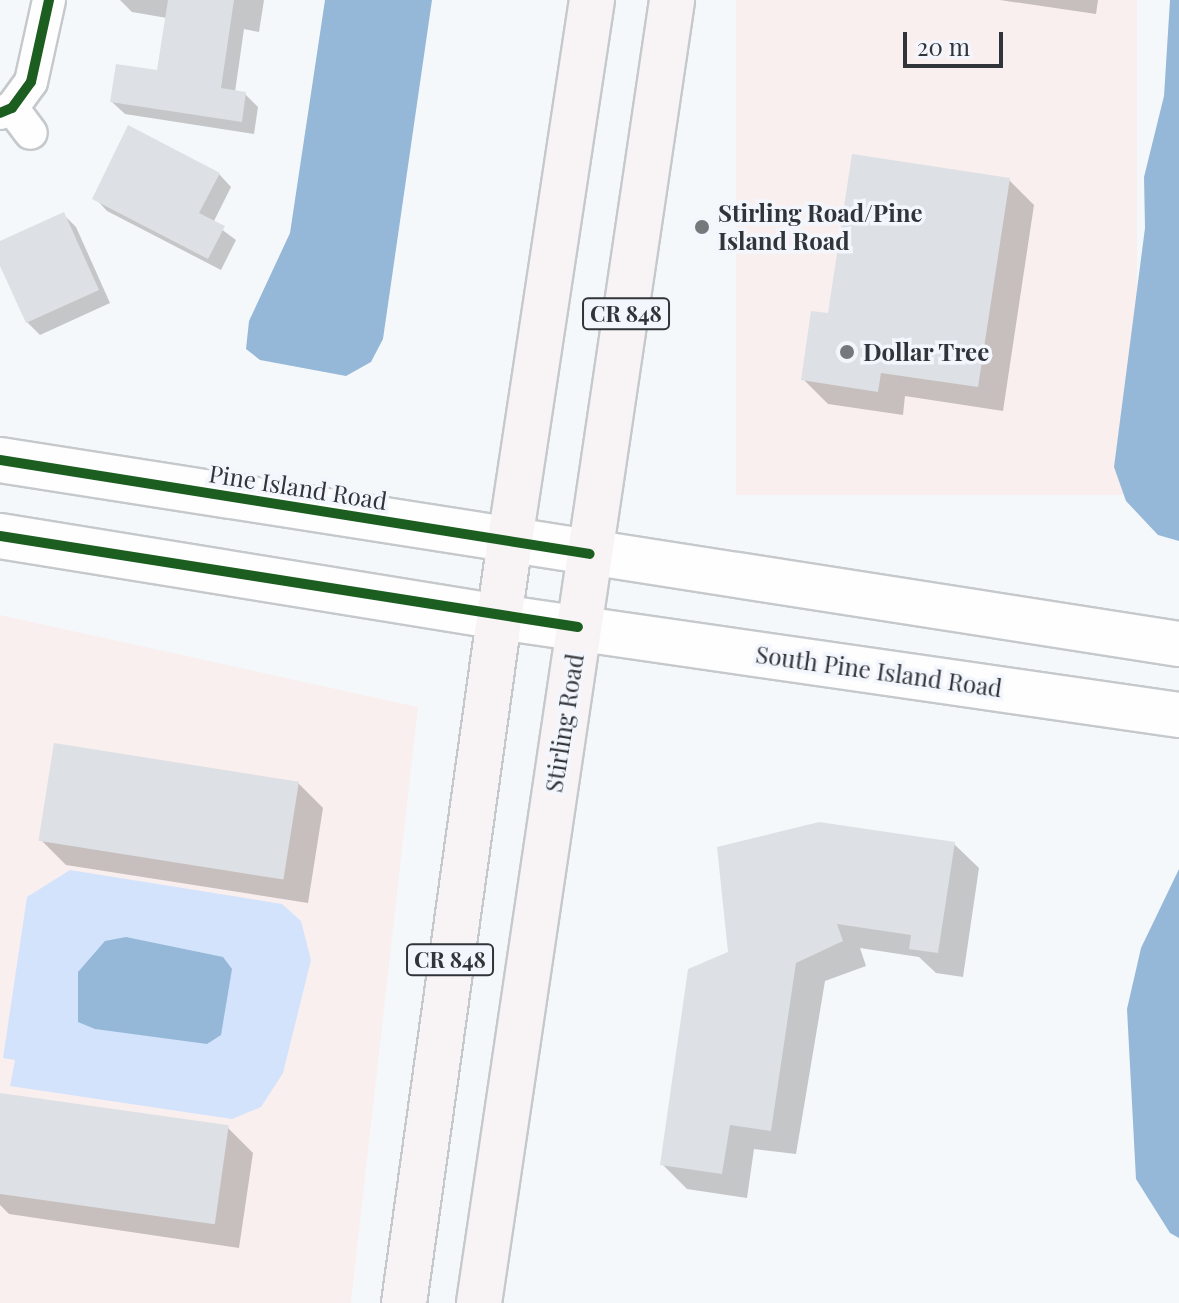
<!DOCTYPE html>
<html>
<head>
<meta charset="utf-8">
<style>
  body { margin:0 }
  #map { position:relative; width:1179px; height:1303px; overflow:hidden; background:#f5f8fb; font-family:"Playfair Display",serif }
  div>[style] { position:absolute }
  [style*='--x'] { left:calc(var(--x)*1px); top:calc(var(--y)*1px); width:calc(var(--w)*1px); rotate:calc(var(--a)*1deg) }
  .commercial>* { inset:0; background:#f9efee; transform-origin:0 0 }
  .green>* { inset:0; background:#d3e3fc }
  .water>* { inset:0; background:#96b8d8 }
  .shadow>* { inset:0; background:#0003 }
  .building>* { inset:0; background:#dde0e4; transform-origin:0 0 }
  .roads { filter:drop-shadow(2px 0 #c6c9cc) drop-shadow(-2px 0 #c6c9cc) drop-shadow(0 2px #c6c9cc) drop-shadow(0 -2px #c6c9cc) }
  .minor>* { height:32px; margin:-16px; padding:0 16px; transform-origin:16px; border-radius:16px; background:#fefefe }
  .secondary>* { height:44px; margin:-22px; padding:0 22px; transform-origin:22px; border-radius:22px; background:#fefefe }
  .primary>* { height:44px; margin:-22px; padding:0 22px; transform-origin:22px; border-radius:22px; background:#f8f4f5 }
  .cycleway>* { height:10px; margin:-5px; padding:0 5px; transform-origin:5px; border-radius:5px; background:#1b5e20 }
  .dots>* { width:22px; height:22px; translate:-50% -50%; box-sizing:border-box; border:4px solid #f3f7fd; border-radius:50% }
  span { translate:-50% -50%; white-space:nowrap; text-align:center; line-height:1.15; -webkit-text-stroke:7px #f3f7fd; paint-order:stroke }
  .shield-label span { padding:2px 6px; background:#f3f7fd; border:2px solid; border-radius:6px; -webkit-text-stroke-width:0 }
  .shield-label { font-size:22px; color:#313438; font-weight:700 }
  .poi-label { font-size:24px; color:#313438; font-weight:700 }
  .left { translate:0 -50%; text-align:left }
  .street-label { font-size:24px; color:#313438 }
  .scale { position:absolute; left:903px; top:32px; width:100px; height:36px; box-sizing:border-box; border:4px solid #313438; border-top:0; padding-left:10px; font-size:24px; line-height:28px; white-space:nowrap; color:#313438; -webkit-text-stroke:6px #f3f7fd; paint-order:stroke }
</style>
</head>
<body>
<div id="map">
  <div class="commercial">
    <i style="left:736px;top:0;width:401px;height:495px"></i>
    <i style="clip-path:polygon(0 615px,418px 707px,351px 1303px,0 1303px)"></i>
  </div>
  <div class="green">
    <i style="clip-path:polygon(70px 870px,282px 904px,301px 921px,311px 960px,283px 1073px,261px 1107px,232px 1119px,10px 1086px,15px 1060px,3px 1058px,27px 897px)"></i>
  </div>
  <div class="water">
    <i style="clip-path:polygon(325px 0,432px 0,383px 339px,371px 362px,346px 376px,260px 360px,246px 349px,249px 321px,290px 233px)"></i>
    <i style="clip-path:polygon(1170px 0,1179px 0,1179px 541px,1158px 535px,1126px 501px,1114px 467px,1145px 228px,1144px 177px,1164px 96px)"></i>
    <i style="clip-path:polygon(1179px 869px,1179px 1238px,1170px 1233px,1136px 1179px,1127px 1009px,1141px 948px)"></i>
    <i style="clip-path:polygon(126px 937px,223px 957px,232px 969px,221px 1035px,207px 1044px,95px 1029px,78px 1022px,78px 972px,105px 941px)"></i>
  </div>
  <div class="shadow">
    <i style="clip-path:polygon(120px 0,264px 0,259px 32px,244px 29px,235px 92px,245px 94px,258px 107px,254px 134px,125px 114px,112px 102px,159px 72px,167px 18px,132px 12px)"></i>
    <i style="clip-path:polygon(1000px 0,1098px 0,1096px 14px)"></i>
    <i style="clip-path:polygon(219px 174px,231px 187px,213px 223px,236px 240px,221px 270px,107px 211px,95px 198px)"></i>
    <i style="clip-path:polygon(1009px 180px,1034px 205px,1003px 411px,905px 396px,903px 415px,828px 404px,803px 379px,830px 316px)"></i>
    <i style="clip-path:polygon(63px 214px,76px 227px,110px 303px,40px 335px,27px 322px,0 261px,0 243px)"></i>
    <i style="clip-path:polygon(298px 783px,323px 808px,308px 903px,66px 865px,41px 840px)"></i>
    <i style="clip-path:polygon(954px 844px,979px 868px,963px 977px,936px 973px,919px 957px,860px 948px,866px 966px,825px 981px,796px 1154px,754px 1149px,747px 1198px,687px 1189px,662px 1164px,730px 953px)"></i>
    <i style="clip-path:polygon(0 1095px,228px 1128px,253px 1153px,239px 1248px,9px 1214px,0 1205px)"></i>
  </div>
  <div class="building">
    <i style="clip-path:polygon(168px 0,234px 0,221px 88px,246px 92px,242px 122px,110px 102px,116px 64px,157px 70px)"></i>
    <i style="clip-path:polygon(128px 125px,220px 173px,199px 213px,225px 226px,208px 259px,92px 199px)"></i>
    <i style="clip-path:polygon(852px 154px,1010px 178px,978px 387px,881px 373px,878px 392px,801px 380px,811px 311px,828px 313px)"></i>
    <i style="clip-path:polygon(64px 212px,99px 290px,26px 323px,0 266px,0 241px)"></i>
    <i style="left:54px;top:743px;width:248px;height:99px;rotate:9deg"></i>
    <i style="clip-path:polygon(819px 822px,955px 842px,938px 953px,909px 949px,911px 935px,837px 924px,843px 941px,796px 963px,771px 1131px,730px 1125px,722px 1174px,660px 1165px,688px 969px,728px 952px,717px 847px)"></i>
    <i style="left:0;top:1093px;width:231px;height:100px;rotate:8deg"></i>
  </div>
  <div class="roads">
    <div class="minor">
      <i style="--x:12;--y:108;--w:31;--a:53"></i>
      <i style="--x:0;--y:113;--w:13;--a:-23"></i>
      <i style="--x:12;--y:108;--w:32;--a:-54"></i>
      <i style="--x:31;--y:82;--w:84;--a:-77.6"></i>
    </div>
    <div class="secondary">
      <i style="--x:0;--y:460;--w:1193;--a:8.87"></i>
      <i style="--x:0;--y:536;--w:506;--a:9.22"></i>
      <i style="--x:499;--y:617;--w:687;--a:8.2"></i>
    </div>
    <div class="primary">
      <i style="--x:404;--y:1303;--w:770;--a:-82.09"></i>
      <i style="--x:510;--y:540;--w:546;--a:-81.37"></i>
      <i style="--x:479;--y:1303;--w:1317;--a:-81.57"></i>
    </div>
  </div>
  <div class="cycleway">
    <i style="--x:0;--y:113;--w:13;--a:-23"></i>
    <i style="--x:12;--y:108;--w:32;--a:-54"></i>
    <i style="--x:31;--y:82;--w:84;--a:-77.6"></i>
    <i style="--x:0;--y:460;--w:597;--a:9.05"></i>
    <i style="--x:0;--y:536;--w:585;--a:8.95"></i>
  </div>
  <div class="dots">
    <i style="left:702px;top:227px;background:#76797c"></i>
    <i style="left:847px;top:352px;background:#76797c"></i>
  </div>
  <div class="shield-label">
    <span style="left:626px;top:314px">CR 848</span>
    <span style="left:450px;top:960px">CR 848</span>
  </div>
  <div class="poi-label">
    <span class="left" style="left:718px;top:227px">Stirling Road/Pine<br>Island Road</span>
    <span class="left" style="left:863px;top:352px">Dollar Tree</span>
  </div>
  <div class="street-label">
    <span style="left:298px;top:487px;rotate:9deg">Pine Island Road</span>
    <span style="left:879px;top:671px;rotate:8deg">South Pine Island Road</span>
    <span style="left:564px;top:723px;rotate:-81deg">Stirling Road</span>
  </div>
  <div class="scale">20 m</div>
</div>
</body>
</html>
